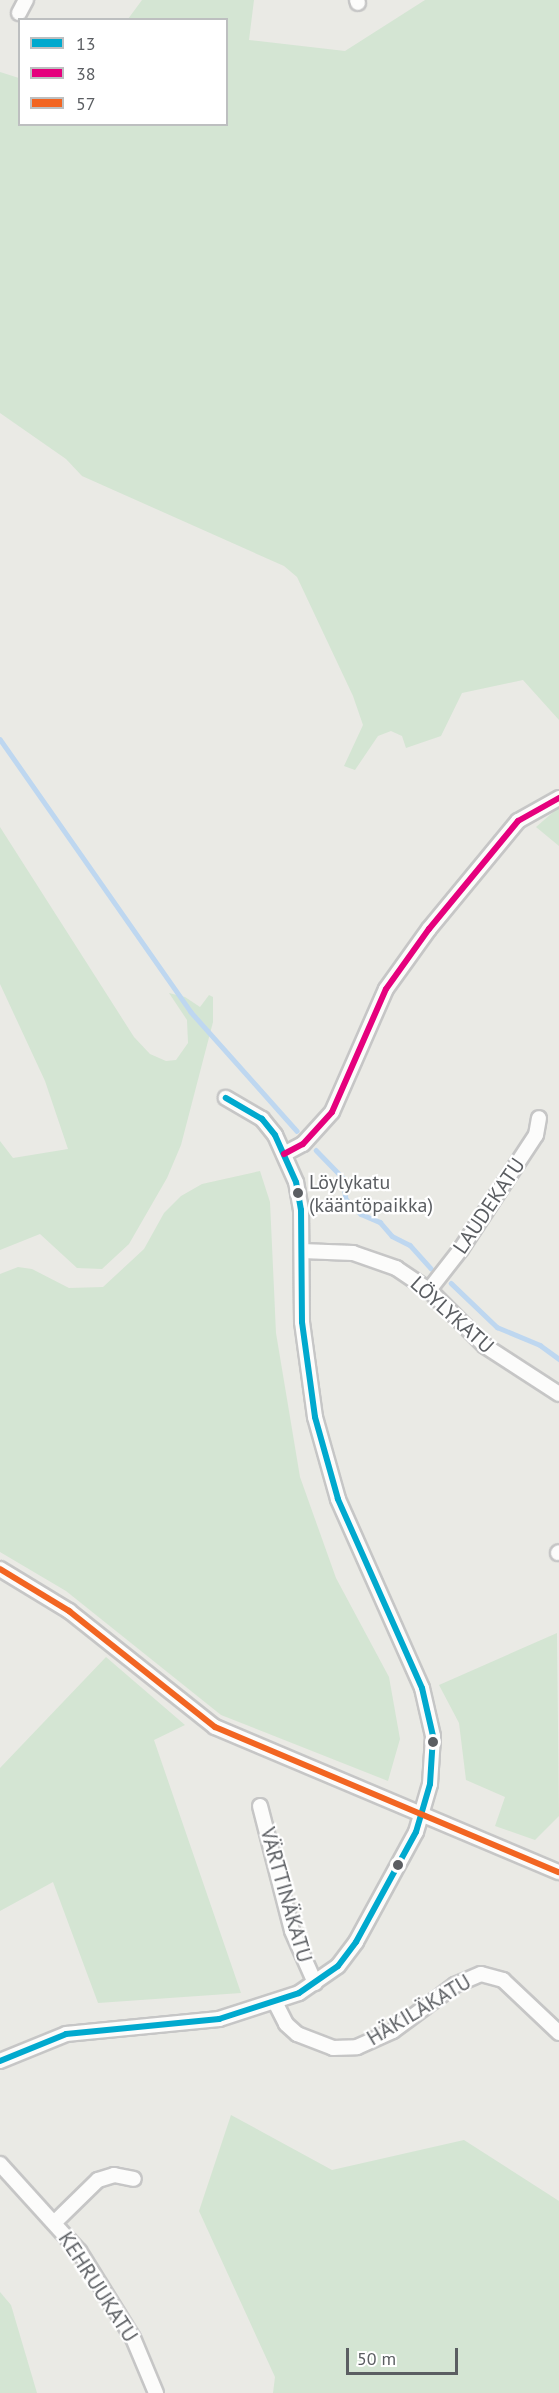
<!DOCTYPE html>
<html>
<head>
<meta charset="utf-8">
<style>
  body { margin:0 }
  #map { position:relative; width:559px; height:2393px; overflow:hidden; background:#eaeae5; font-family:"PT Sans",sans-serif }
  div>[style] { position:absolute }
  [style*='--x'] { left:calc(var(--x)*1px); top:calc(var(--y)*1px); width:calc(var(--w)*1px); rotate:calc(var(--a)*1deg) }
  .green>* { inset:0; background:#d4e5d3 }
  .stream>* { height:4.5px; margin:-2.25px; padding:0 2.25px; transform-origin:2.25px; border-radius:2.25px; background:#bed7f0 }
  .roads { filter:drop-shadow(2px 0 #c6c6c6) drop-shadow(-2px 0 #c6c6c6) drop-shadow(0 2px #c6c6c6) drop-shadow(0 -2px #c6c6c6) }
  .minor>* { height:14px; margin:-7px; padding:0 7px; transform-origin:7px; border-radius:7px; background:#fcfcfb }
  .bus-1>* { height:6px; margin:-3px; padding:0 3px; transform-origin:3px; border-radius:3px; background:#00a9ce }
  .bus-2>* { height:6px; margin:-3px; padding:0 3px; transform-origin:3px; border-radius:3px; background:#e5007d }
  .bus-3>* { height:6px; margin:-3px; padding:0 3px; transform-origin:3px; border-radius:3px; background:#f26522 }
  .dots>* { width:16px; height:16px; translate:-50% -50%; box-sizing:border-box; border:3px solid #fff; border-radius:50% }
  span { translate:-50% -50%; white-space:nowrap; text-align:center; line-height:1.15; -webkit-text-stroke:4.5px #fff; paint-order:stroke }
  .bus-label { font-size:20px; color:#5b5e62 }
  .left { translate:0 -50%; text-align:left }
  .street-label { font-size:21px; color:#5b5e62 }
  .legend { position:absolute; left:18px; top:18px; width:210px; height:108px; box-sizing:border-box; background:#fff; border:2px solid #bdbfc0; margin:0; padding:8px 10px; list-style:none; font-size:18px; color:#5b5e62 }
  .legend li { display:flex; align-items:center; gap:12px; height:30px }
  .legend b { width:30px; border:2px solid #bdbfc0 }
  .scale { position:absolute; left:346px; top:2348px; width:112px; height:27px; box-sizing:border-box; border:3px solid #5b5e62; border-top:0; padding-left:8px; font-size:18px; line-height:21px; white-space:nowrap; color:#5b5e62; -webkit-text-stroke:4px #fff; paint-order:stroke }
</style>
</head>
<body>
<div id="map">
  <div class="green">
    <i style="clip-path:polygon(142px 0,254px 0,249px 40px,345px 51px,425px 0,559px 0,559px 720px,523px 680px,462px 693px,441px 736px,406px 748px,402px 736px,391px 731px,378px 736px,355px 770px,344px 766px,363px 725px,353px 696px,297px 577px,284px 566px,82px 476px,66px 459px,0 413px,0 72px,19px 78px,20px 124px,226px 124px,226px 20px,128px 19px)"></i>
    <i style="clip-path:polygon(559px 807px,559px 846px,536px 827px)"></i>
    <i style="clip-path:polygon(0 827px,134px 1037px,150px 1054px,166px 1061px,176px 1060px,188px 1043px,187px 1020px,169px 993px,185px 997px,200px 1007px,209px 995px,213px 997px,213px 1022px,181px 1145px,167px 1178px,129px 1244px,102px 1269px,77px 1268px,40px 1234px,0 1250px,0 1141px,13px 1158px,68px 1149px,45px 1081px,0 984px)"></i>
    <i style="clip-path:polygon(260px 1171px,270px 1202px,276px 1333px,300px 1477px,336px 1578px,389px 1677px,400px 1739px,388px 1781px,221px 1715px,66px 1591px,0 1552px,0 1274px,18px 1267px,32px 1269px,69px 1288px,103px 1287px,144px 1249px,164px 1213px,181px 1196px,202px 1184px)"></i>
    <i style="clip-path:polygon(557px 1633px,559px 1816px,535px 1840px,495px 1826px,505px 1797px,466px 1780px,459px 1723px,439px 1685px)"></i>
    <i style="clip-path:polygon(106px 1657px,185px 1725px,154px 1740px,241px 1993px,98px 2003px,53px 1882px,0 1911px,0 1768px)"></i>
    <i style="clip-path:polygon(231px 2115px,332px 2170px,464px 2140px,559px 2201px,559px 2393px,273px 2393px,275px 2377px,199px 2211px)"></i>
    <i style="clip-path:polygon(0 2292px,11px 2305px,37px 2393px,0 2393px)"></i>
  </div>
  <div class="stream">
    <i style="--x:0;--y:739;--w:333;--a:55"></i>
    <i style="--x:191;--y:1012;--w:159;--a:48.3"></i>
    <i style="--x:316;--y:1150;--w:39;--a:46"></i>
    <i style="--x:343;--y:1178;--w:21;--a:82"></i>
    <i style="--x:346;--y:1199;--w:21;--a:45"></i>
    <i style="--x:361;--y:1214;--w:21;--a:23"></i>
    <i style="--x:380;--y:1222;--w:18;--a:49"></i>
    <i style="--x:392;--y:1236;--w:20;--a:27"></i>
    <i style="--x:410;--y:1245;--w:31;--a:48"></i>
    <i style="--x:451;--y:1283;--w:64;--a:43.7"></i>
    <i style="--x:497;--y:1327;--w:47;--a:22.7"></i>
    <i style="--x:540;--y:1345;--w:24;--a:36"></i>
  </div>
  <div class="roads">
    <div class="minor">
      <i style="--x:357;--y:0;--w:3;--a:72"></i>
      <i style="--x:19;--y:13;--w:15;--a:-62"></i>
      <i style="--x:284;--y:1154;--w:21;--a:-28"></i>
      <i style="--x:303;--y:1144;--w:43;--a:-47.8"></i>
      <i style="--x:332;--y:1112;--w:134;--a:-66.3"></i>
      <i style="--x:386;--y:989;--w:74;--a:-54.4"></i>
      <i style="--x:429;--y:929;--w:140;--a:-50.5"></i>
      <i style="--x:518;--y:821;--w:47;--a:-29.3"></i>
      <i style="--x:302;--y:1251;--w:51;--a:2.2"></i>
      <i style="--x:353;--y:1253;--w:46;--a:19.2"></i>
      <i style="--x:396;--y:1268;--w:40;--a:34"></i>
      <i style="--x:429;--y:1290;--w:79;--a:45"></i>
      <i style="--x:485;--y:1346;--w:88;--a:33"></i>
      <i style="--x:429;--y:1290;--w:52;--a:-52"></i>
      <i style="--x:461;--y:1249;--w:136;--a:-56.7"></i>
      <i style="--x:536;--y:1135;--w:17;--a:-80"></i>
      <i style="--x:558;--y:1553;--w:1;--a:-45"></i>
      <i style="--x:0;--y:1569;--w:81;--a:31.3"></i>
      <i style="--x:69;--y:1611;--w:186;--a:38.5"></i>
      <i style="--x:215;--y:1727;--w:373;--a:22.9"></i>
      <i style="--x:260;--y:1806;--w:129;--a:75.6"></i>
      <i style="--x:292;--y:1931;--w:57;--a:66.1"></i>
      <i style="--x:276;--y:2004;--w:22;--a:63"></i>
      <i style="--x:286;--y:2024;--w:15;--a:42"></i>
      <i style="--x:297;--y:2034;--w:39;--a:21"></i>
      <i style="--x:333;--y:2048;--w:24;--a:-2"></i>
      <i style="--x:357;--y:2047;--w:39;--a:-24"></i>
      <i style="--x:393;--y:2031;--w:77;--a:-36.6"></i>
      <i style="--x:455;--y:1985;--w:28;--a:-23"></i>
      <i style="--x:481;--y:1974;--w:23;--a:15"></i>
      <i style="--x:503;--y:1980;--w:77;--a:43.4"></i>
      <i style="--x:0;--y:2061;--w:71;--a:-22.2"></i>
      <i style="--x:66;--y:2034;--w:154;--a:-5.6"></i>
      <i style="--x:219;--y:2019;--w:84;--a:-18"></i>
      <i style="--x:299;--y:1993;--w:47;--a:-34.7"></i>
      <i style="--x:338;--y:1966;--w:30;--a:-53"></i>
      <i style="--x:356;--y:1942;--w:125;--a:-61.4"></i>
      <i style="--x:416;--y:1832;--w:50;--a:-73.7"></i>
      <i style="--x:430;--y:1784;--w:48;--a:-86.4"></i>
      <i style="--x:433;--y:1736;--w:49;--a:-102.9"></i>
      <i style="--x:422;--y:1688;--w:207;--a:-114"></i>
      <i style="--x:338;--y:1499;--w:85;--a:-105.7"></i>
      <i style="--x:315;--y:1417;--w:96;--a:-97.8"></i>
      <i style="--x:302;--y:1322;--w:112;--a:-90.5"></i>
      <i style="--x:301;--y:1210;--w:28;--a:-100"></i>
      <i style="--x:296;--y:1182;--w:51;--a:-114.1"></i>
      <i style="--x:275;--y:1135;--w:21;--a:-129"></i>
      <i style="--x:262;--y:1119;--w:42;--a:-149.7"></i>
      <i style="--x:0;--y:2164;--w:118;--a:47.8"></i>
      <i style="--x:79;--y:2251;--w:102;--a:58.2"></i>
      <i style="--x:133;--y:2338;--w:60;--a:67.3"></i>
      <i style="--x:55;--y:2222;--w:60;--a:-44.3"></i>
      <i style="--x:98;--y:2180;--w:17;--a:-17"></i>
      <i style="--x:114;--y:2175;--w:20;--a:11"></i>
    </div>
  </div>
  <div class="bus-1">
    <i style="--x:0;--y:2061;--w:71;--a:-22.2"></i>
    <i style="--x:66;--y:2034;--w:154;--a:-5.6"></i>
    <i style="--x:219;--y:2019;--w:84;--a:-18"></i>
    <i style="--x:299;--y:1993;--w:47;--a:-34.7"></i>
    <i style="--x:338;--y:1966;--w:30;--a:-53"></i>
    <i style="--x:356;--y:1942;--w:125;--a:-61.4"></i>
    <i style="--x:416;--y:1832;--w:50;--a:-73.7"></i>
    <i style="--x:430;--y:1784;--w:48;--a:-86.4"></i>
    <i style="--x:433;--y:1736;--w:49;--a:-102.9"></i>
    <i style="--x:422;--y:1688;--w:207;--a:-114"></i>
    <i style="--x:338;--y:1499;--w:85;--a:-105.7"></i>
    <i style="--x:315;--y:1417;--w:96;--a:-97.8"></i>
    <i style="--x:302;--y:1322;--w:112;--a:-90.5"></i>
    <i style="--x:301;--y:1210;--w:28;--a:-100"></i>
    <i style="--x:296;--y:1182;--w:51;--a:-114.1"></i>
    <i style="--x:275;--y:1135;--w:21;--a:-129"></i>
    <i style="--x:262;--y:1119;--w:42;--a:-149.7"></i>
  </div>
  <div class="bus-2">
    <i style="--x:284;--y:1154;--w:21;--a:-28"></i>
    <i style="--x:303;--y:1144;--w:43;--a:-47.8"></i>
    <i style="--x:332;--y:1112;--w:134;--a:-66.3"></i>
    <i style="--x:386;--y:989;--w:74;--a:-54.4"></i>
    <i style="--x:429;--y:929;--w:140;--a:-50.5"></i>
    <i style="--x:518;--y:821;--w:47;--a:-29.3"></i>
  </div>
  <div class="bus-3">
    <i style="--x:0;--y:1569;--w:81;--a:31.3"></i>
    <i style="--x:69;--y:1611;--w:186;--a:38.5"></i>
    <i style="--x:215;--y:1727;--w:373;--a:22.9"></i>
  </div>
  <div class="dots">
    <i style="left:298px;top:1193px;background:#5b5e62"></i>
    <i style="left:433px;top:1742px;background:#5b5e62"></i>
    <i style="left:398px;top:1865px;background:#5b5e62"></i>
  </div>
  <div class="bus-label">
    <span class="left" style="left:309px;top:1194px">Löylykatu<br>(kääntöpaikka)</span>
  </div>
  <div class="street-label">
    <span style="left:489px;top:1206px;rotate:-56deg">LAUDEKATU</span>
    <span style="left:452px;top:1315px;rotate:42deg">LÖYLYKATU</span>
    <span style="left:286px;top:1895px;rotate:74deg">VÄRTTINÄKATU</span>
    <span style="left:419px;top:2010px;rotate:-31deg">HÄKILÄKATU</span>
    <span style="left:98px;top:2287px;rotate:57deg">KEHRUUKATU</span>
  </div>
  <ul class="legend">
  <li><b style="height:8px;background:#00a9ce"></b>13</li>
  <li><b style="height:8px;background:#e5007d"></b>38</li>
  <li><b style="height:8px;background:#f26522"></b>57</li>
  </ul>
  <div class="scale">50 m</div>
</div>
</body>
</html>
